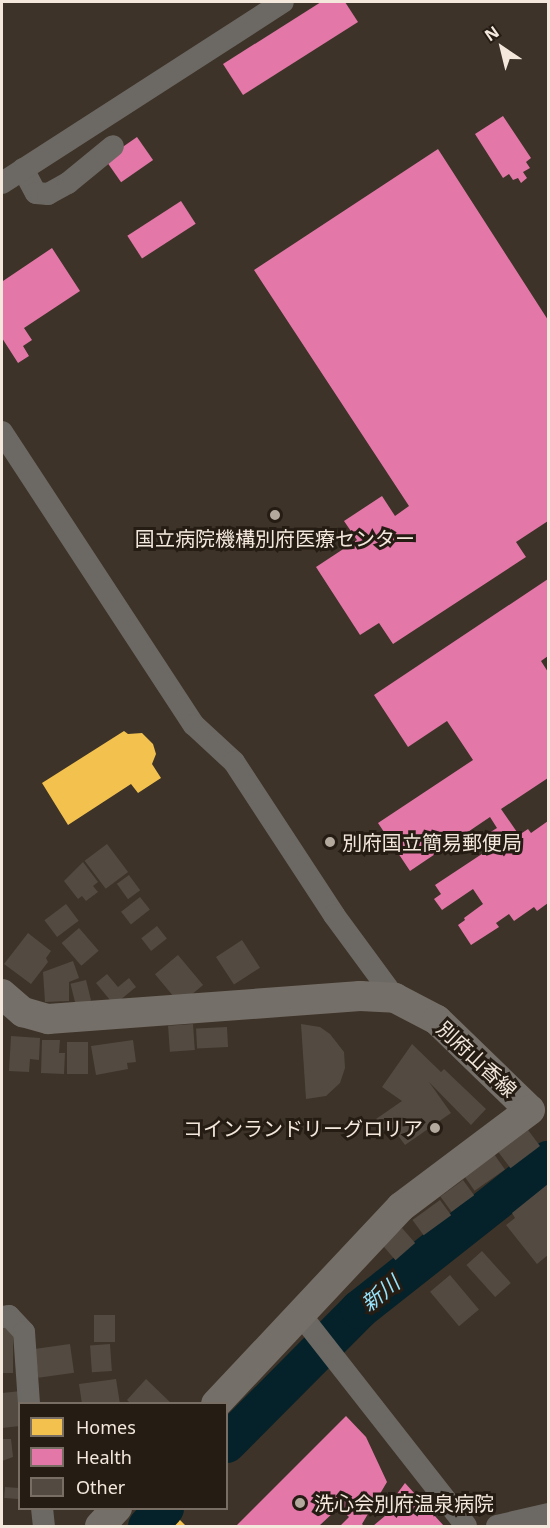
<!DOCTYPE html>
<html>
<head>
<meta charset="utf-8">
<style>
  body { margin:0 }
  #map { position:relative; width:550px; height:1528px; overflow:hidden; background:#3d3328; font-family:"Noto Sans","Noto Sans JP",sans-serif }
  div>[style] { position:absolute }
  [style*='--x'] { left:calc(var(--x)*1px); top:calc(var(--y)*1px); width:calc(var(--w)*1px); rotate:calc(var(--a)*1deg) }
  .homes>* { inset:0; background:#f2c14e }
  .health>* { inset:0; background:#e377a8; transform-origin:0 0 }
  .river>* { height:39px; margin:-19.5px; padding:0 19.5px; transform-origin:19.5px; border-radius:19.5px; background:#05222a }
  .building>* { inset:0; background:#534a42; transform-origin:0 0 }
  .minor>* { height:22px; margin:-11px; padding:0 11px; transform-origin:11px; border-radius:11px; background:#6c6863 }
  .major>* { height:30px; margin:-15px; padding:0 15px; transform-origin:15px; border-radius:15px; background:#756f69 }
  .dots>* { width:16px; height:16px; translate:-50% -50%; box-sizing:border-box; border:3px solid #251c14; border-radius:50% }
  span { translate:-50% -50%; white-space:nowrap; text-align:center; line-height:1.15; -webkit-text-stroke:6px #251c14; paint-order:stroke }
  .poi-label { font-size:20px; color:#f4e8dc }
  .left { translate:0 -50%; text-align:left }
  .right { translate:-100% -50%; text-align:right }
  .street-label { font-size:20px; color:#f4e8dc }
  .water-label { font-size:21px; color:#97e3fb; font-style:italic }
  .frame { position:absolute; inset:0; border:3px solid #f4e8dc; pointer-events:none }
  .legend { position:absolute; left:18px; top:1402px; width:210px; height:108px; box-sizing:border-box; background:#251c14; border:2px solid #786e64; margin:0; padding:8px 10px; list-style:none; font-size:18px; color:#f4e8dc }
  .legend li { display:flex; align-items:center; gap:12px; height:30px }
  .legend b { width:30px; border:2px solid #786e64 }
  .north { position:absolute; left:472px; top:18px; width:60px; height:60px; -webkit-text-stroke:4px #251c14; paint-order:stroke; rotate:325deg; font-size:16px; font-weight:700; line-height:24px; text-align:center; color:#f4e8dc }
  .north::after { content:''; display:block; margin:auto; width:21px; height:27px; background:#f4e8dc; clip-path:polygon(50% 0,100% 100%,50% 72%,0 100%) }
</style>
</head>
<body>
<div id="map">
  <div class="homes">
    <i style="clip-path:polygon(124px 731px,128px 734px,142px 733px,153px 744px,156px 754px,152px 764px,161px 778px,138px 793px,131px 784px,68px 825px,42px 783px)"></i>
    <i style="clip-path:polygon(176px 1516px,186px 1526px,164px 1526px)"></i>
  </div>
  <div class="health">
    <i style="clip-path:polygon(321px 2px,345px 2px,358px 22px,243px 95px,223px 64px)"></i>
    <i style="clip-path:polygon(503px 116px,531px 158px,526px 162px,530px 168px,523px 172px,527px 178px,521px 183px,518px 178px,513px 180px,509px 174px,503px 178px,475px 134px)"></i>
    <i style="left:137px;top:137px;width:28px;height:39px;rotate:55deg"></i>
    <i style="clip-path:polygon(438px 149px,548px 320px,548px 521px,516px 542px,526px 557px,393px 644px,379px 623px,360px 635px,316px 567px,357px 540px,344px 521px,382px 496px,395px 516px,409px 506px,254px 270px)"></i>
    <i style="left:181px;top:201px;width:27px;height:64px;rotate:57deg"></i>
    <i style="clip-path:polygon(52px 248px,80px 291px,24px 328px,32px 340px,23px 346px,29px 356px,18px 363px,2px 338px,2px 279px,3px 281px)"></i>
    <i style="clip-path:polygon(548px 579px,548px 656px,541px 661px,548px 672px,548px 778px,501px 809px,519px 835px,528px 829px,531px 833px,548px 821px,548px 903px,537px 911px,534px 907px,514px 921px,509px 914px,496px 923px,499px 927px,471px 945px,458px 925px,465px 920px,464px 918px,483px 904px,473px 889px,442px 910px,434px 899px,441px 894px,435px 885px,497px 844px,489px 833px,497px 828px,490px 817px,410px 871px,378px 823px,473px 760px,447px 721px,408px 747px,374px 695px)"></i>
    <i style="clip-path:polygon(346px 1416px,366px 1437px,387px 1482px,362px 1524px,364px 1526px,340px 1526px,349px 1517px,332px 1501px,329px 1504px,335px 1511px,319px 1526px,236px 1526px)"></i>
    <i style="clip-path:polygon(405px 1483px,444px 1526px,373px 1526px,392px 1510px,388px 1506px)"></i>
  </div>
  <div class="river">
    <i style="--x:226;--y:1443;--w:189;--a:-45.2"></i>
    <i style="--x:359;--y:1309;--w:241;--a:-38.3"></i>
    <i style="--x:147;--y:1526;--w:25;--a:-47"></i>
  </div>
  <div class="building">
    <i style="left:107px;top:844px;width:35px;height:28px;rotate:53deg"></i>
    <i style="clip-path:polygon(83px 862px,98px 882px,93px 886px,98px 892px,86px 901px,82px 896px,78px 899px,64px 881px)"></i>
    <i style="left:129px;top:875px;width:19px;height:15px;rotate:54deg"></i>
    <i style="left:140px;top:897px;width:16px;height:24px;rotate:52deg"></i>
    <i style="left:66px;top:904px;width:21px;height:27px;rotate:53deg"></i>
    <i style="left:157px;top:926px;width:16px;height:20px;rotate:52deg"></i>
    <i style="left:79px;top:928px;width:30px;height:23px;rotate:49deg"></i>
    <i style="clip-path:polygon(28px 933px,51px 951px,46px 958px,48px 962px,31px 984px,4px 964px)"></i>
    <i style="left:242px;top:940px;width:33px;height:31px;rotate:57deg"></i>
    <i style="left:178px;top:955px;width:39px;height:30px;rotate:50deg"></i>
    <i style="clip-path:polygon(73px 961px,79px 978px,69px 982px,69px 1001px,45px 1002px,43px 972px)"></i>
    <i style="clip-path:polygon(107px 974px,118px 987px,129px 978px,136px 987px,114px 1005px,96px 983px)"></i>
    <i style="left:86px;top:980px;width:21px;height:16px;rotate:76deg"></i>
    <i style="left:193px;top:1024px;width:26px;height:25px;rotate:86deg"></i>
    <i style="clip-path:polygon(301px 1024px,320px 1027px,330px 1034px,344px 1052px,345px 1068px,340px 1083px,326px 1096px,306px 1099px)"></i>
    <i style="left:227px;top:1027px;width:20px;height:31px;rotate:87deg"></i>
    <i style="clip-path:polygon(11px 1036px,40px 1038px,39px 1060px,30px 1059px,29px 1072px,9px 1071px)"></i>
    <i style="clip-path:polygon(42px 1040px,60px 1040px,59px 1053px,65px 1053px,64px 1074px,41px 1073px)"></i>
    <i style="clip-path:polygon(133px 1040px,136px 1062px,127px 1063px,128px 1069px,96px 1075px,91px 1046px)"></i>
    <i style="left:67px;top:1042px;width:21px;height:32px"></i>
    <i style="clip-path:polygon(412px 1044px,441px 1072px,444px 1069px,486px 1109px,471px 1125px,429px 1082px,451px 1113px,405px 1145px,397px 1134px,390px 1139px,376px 1119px,402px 1101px,382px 1087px)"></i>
    <i style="left:528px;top:1130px;width:20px;height:37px;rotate:53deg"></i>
    <i style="left:494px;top:1154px;width:19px;height:37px;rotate:55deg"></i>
    <i style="left:463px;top:1180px;width:19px;height:28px;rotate:54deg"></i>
    <i style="clip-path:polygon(548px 1184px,548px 1255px,537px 1264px,506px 1225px,515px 1218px,512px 1213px)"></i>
    <i style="left:440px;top:1200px;width:19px;height:34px;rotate:54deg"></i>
    <i style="left:402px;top:1228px;width:20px;height:26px;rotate:49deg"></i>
    <i style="left:482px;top:1251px;width:43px;height:21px;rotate:48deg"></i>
    <i style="left:450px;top:1275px;width:45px;height:26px;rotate:50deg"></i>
    <i style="left:94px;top:1315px;width:21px;height:27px"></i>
    <i style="left:2px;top:1328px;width:11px;height:45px"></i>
    <i style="left:70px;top:1344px;width:29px;height:36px;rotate:82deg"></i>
    <i style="left:110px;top:1344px;width:27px;height:20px;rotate:86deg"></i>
    <i style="clip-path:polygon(116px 1379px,120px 1404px,82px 1404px,79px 1384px)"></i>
    <i style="clip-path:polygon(146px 1379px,172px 1404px,131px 1404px,127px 1400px)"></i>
    <i style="clip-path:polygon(21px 1391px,20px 1426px,2px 1428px,2px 1393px)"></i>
    <i style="clip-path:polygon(2px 1439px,11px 1439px,13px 1457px,2px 1461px)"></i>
    <i style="left:5px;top:1487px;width:14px;height:11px;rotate:4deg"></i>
  </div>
  <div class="minor">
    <i style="--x:23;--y:169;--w:27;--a:62"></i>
    <i style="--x:36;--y:193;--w:12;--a:5"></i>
    <i style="--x:48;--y:194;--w:23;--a:-29"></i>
    <i style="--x:68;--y:183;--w:58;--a:-39.4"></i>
    <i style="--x:2;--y:183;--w:334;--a:-32.8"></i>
    <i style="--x:2;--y:432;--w:350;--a:56.8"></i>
    <i style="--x:194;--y:725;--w:54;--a:42.8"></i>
    <i style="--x:234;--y:762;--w:183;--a:56.8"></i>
    <i style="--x:334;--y:915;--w:103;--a:53.7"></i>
    <i style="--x:300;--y:1314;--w:269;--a:51.9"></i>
    <i style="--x:2;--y:1317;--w:7;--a:-8"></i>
    <i style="--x:9;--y:1316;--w:22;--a:47"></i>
    <i style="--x:24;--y:1332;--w:72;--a:86"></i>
    <i style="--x:42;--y:1508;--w:18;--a:84"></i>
    <i style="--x:497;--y:1526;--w:52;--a:-13.2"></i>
  </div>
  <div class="major">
    <i style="--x:2;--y:994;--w:28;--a:41"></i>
    <i style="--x:23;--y:1012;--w:26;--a:16"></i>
    <i style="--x:48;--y:1019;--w:313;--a:-4.2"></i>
    <i style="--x:360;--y:996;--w:35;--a:3"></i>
    <i style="--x:395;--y:998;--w:47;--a:27.6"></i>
    <i style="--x:437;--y:1020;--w:129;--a:44.1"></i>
    <i style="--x:530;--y:1110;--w:161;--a:143.1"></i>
    <i style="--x:401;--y:1207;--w:270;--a:133.2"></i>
    <i style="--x:100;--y:1526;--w:25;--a:-47"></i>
  </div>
  <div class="dots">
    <i style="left:275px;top:515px;background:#b4a99d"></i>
    <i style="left:330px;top:842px;background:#b4a99d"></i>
    <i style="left:435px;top:1128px;background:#b4a99d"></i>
    <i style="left:300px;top:1503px;background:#b4a99d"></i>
  </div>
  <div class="poi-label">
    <span style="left:275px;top:538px">国立病院機構別府医療センター</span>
    <span class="left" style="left:342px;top:842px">別府国立簡易郵便局</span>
    <span class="right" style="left:423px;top:1128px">コインランドリーグロリア</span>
    <span class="left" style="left:314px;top:1503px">洗心会別府温泉病院</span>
  </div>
  <div class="street-label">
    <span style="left:477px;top:1059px;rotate:43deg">別府山香線</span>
  </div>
  <div class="water-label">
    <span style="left:380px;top:1293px;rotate:-39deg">新川</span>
  </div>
  <div class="frame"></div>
  <ul class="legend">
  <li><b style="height:16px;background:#f2c14e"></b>Homes</li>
  <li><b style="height:16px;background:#e377a8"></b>Health</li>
  <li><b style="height:16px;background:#534a42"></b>Other</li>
  </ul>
  <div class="north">N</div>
</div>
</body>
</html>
